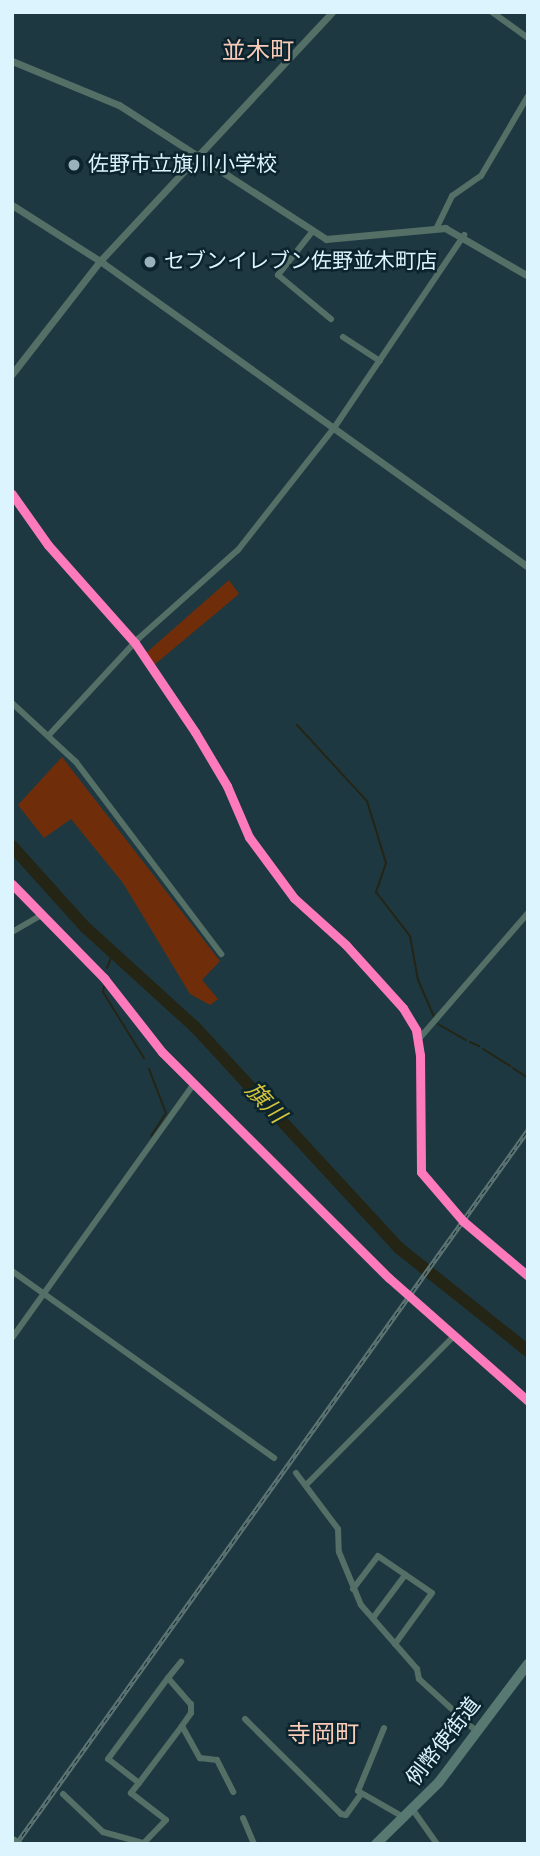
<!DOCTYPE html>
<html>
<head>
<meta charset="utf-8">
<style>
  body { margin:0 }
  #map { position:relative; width:540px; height:1856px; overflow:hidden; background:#1e3841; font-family:"Sofia Sans Condensed","Noto Sans JP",sans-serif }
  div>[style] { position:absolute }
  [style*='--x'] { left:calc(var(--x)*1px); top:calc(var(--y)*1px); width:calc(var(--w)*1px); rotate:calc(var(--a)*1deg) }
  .green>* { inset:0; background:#6f2e09 }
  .stream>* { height:2px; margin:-1px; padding:0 1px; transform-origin:1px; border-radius:1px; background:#242514 }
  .river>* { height:12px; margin:-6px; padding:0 6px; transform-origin:6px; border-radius:6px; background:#242514 }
  .minor>* { height:6px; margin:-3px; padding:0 3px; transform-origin:3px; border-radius:3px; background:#536f66 }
  .tertiary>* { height:7px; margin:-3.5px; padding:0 3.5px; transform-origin:3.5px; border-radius:3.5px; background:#536f66 }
  .primary>* { height:10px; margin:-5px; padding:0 5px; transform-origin:5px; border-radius:5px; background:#577971 }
  .rail>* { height:4.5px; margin-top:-2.25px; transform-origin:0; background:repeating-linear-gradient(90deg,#0b242d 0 5px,#5d7473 0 10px); box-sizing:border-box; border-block:2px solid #5d7473 }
  .secondary-bridge>* { height:9px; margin:-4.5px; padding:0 4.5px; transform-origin:4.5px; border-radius:4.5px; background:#54796d }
  .cycleway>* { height:9px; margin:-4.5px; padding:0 4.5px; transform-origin:4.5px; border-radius:4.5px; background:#fd7abc }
  .dots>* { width:19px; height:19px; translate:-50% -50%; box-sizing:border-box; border:4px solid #0b242d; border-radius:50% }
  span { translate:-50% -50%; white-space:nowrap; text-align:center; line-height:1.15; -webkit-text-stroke:5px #0b242d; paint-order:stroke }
  .poi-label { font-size:21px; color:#dcf4fd }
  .left { translate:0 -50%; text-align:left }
  .street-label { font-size:21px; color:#dcf4fd }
  .water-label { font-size:23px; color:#d4c439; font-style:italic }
  .quarter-label { font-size:24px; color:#facbb8 }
  .frame { position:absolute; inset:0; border:14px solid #dcf4fd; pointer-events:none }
</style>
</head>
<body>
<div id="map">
  <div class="green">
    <i style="clip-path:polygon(229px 580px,239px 594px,154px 665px,146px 653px)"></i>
    <i style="clip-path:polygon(62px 757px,220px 961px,202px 980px,218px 999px,210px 1005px,190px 994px,123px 883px,71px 819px,44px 838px,18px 805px)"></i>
  </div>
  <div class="stream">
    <i style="--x:297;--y:725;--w:103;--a:47.4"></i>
    <i style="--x:367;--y:801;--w:65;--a:73"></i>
    <i style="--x:386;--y:863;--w:31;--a:109"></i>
    <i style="--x:376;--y:892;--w:56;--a:52.3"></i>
    <i style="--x:410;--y:936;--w:45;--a:79.7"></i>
    <i style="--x:418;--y:980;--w:40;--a:66.6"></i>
    <i style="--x:107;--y:968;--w:17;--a:-69"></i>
    <i style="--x:104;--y:986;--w:6;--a:99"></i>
    <i style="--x:103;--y:992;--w:78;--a:58.2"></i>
    <i style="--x:438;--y:1024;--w:32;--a:30"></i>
    <i style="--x:470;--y:1042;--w:10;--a:24"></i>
    <i style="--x:483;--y:1049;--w:32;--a:32"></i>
    <i style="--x:513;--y:1068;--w:18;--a:34"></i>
    <i style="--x:149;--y:1069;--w:47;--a:68.9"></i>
    <i style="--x:166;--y:1113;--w:27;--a:123"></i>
  </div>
  <div class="river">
    <i style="--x:12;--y:846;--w:109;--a:48"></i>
    <i style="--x:85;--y:927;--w:149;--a:42.3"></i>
    <i style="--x:195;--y:1027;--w:301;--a:47.3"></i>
    <i style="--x:399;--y:1248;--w:165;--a:38.6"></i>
  </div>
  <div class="minor">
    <i style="--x:492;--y:12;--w:44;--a:35.8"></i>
    <i style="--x:436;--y:229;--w:37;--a:-64"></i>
    <i style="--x:452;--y:196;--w:35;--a:-35"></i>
    <i style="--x:481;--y:176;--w:93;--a:-59.6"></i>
    <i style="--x:312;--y:232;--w:55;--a:128.3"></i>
    <i style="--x:278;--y:275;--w:69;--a:39.7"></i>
    <i style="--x:343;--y:337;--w:44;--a:33"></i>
    <i style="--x:12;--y:494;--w:62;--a:54.8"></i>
    <i style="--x:48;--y:545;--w:131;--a:48.4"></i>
    <i style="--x:135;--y:643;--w:107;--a:56"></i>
    <i style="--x:195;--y:732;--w:63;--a:59.3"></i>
    <i style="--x:227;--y:786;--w:56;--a:66.7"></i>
    <i style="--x:249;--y:837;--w:76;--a:53.6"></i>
    <i style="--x:294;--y:898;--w:70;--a:42.1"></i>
    <i style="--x:346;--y:945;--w:85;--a:47.9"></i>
    <i style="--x:403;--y:1008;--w:26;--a:59"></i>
    <i style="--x:416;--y:1030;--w:25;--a:81"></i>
    <i style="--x:420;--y:1055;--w:117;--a:89.5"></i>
    <i style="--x:421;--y:1172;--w:65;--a:49.4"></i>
    <i style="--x:463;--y:1221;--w:85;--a:40.2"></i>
    <i style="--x:12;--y:703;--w:87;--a:42.7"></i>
    <i style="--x:76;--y:762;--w:241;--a:52.9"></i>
    <i style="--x:49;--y:735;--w:131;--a:-47.2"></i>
    <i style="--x:138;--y:639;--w:134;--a:-41.7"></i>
    <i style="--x:238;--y:550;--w:155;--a:-51.8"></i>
    <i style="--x:334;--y:428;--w:233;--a:-56"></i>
    <i style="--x:12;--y:884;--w:132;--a:45.6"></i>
    <i style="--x:104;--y:978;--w:94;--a:51.9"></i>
    <i style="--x:162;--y:1052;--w:320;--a:44.9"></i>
    <i style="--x:389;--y:1278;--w:186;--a:41.5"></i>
    <i style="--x:12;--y:932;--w:34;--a:-30"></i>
    <i style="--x:418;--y:1040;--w:168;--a:-49.1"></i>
    <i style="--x:12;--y:1271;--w:322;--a:35.5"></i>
    <i style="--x:12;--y:1338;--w:312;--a:-54.4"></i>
    <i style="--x:296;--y:1473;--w:70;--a:53.1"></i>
    <i style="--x:338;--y:1529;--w:23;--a:88"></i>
    <i style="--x:339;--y:1552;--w:57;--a:67.5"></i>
    <i style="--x:361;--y:1605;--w:85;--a:48.8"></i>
    <i style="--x:417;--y:1669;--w:10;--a:79"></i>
    <i style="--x:419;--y:1679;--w:79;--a:42.4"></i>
    <i style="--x:306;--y:1485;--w:210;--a:-45.2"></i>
    <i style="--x:353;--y:1589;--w:41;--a:-52.9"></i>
    <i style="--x:378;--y:1556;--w:65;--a:34.4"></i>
    <i style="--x:432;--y:1593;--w:63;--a:126"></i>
    <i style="--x:373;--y:1618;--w:54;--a:-53.3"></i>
    <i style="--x:168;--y:1678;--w:21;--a:-51"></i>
    <i style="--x:245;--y:1719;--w:135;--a:44.7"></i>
    <i style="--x:341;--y:1814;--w:5;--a:11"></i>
    <i style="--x:346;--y:1815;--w:24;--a:-54"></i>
    <i style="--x:182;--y:1726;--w:37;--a:61"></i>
    <i style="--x:200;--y:1758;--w:17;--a:7"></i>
    <i style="--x:217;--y:1760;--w:36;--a:63"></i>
    <i style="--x:384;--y:1728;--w:68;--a:112.4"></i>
    <i style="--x:358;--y:1791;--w:54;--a:29.9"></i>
    <i style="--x:139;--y:1783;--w:39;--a:-142"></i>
    <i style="--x:108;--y:1759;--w:101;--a:-53.5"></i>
    <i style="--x:168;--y:1678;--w:35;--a:49"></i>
    <i style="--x:191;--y:1704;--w:9;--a:90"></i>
    <i style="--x:191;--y:1713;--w:16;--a:125"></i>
    <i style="--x:182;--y:1726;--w:71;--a:127"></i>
    <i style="--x:139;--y:1783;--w:13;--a:129"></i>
    <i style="--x:131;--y:1793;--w:44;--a:37.6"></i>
    <i style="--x:166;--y:1820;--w:32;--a:134"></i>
    <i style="--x:63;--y:1794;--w:55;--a:43.5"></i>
    <i style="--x:103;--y:1832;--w:46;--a:15.3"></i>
    <i style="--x:413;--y:1810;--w:42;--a:54.8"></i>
    <i style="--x:243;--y:1818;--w:28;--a:67"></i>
  </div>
  <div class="tertiary">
    <i style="--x:12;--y:61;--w:116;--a:22.4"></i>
    <i style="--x:119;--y:105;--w:247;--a:32.9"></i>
    <i style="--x:326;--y:239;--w:120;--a:-5.3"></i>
    <i style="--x:445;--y:228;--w:96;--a:30"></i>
    <i style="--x:12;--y:205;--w:104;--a:32.5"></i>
    <i style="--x:100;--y:261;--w:526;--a:35.56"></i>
    <i style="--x:12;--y:374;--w:143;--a:-52.1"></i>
    <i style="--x:100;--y:261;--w:340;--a:-47"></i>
  </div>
  <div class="primary">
    <i style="--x:376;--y:1844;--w:88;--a:-44.5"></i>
    <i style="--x:439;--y:1782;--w:148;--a:-53"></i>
  </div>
  <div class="rail">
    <i style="--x:16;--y:1844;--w:879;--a:-54.36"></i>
  </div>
  <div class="secondary-bridge">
    <i style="--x:12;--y:1840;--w:7;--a:34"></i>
  </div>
  <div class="cycleway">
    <i style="--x:12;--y:494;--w:62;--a:54.8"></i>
    <i style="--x:48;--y:545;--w:131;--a:48.4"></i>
    <i style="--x:135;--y:643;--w:107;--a:56"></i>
    <i style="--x:195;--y:732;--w:63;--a:59.3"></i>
    <i style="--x:227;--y:786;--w:56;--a:66.7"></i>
    <i style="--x:249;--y:837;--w:76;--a:53.6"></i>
    <i style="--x:294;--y:898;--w:70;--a:42.1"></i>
    <i style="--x:346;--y:945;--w:85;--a:47.9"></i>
    <i style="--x:403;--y:1008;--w:26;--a:59"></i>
    <i style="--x:416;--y:1030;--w:25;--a:81"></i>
    <i style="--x:420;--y:1055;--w:117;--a:89.5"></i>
    <i style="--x:421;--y:1172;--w:65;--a:49.4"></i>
    <i style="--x:463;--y:1221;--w:85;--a:40.2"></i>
    <i style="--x:12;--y:884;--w:132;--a:45.6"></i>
    <i style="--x:104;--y:978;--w:94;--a:51.9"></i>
    <i style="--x:162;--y:1052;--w:320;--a:44.9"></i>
    <i style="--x:389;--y:1278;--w:186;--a:41.5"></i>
  </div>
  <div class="dots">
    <i style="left:74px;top:165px;background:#9ab2bb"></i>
    <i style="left:150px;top:262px;background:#9ab2bb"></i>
  </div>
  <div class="poi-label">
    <span class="left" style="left:88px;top:165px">佐野市立旗川小学校</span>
    <span class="left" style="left:164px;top:262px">セブンイレブン佐野並木町店</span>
  </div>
  <div class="street-label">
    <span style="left:444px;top:1742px;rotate:-52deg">例幣使街道</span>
  </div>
  <div class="water-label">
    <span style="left:265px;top:1103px;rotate:47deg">旗川</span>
  </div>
  <div class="quarter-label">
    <span style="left:258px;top:52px">並木町</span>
    <span style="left:323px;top:1735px">寺岡町</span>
  </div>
  <div class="frame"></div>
</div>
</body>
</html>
